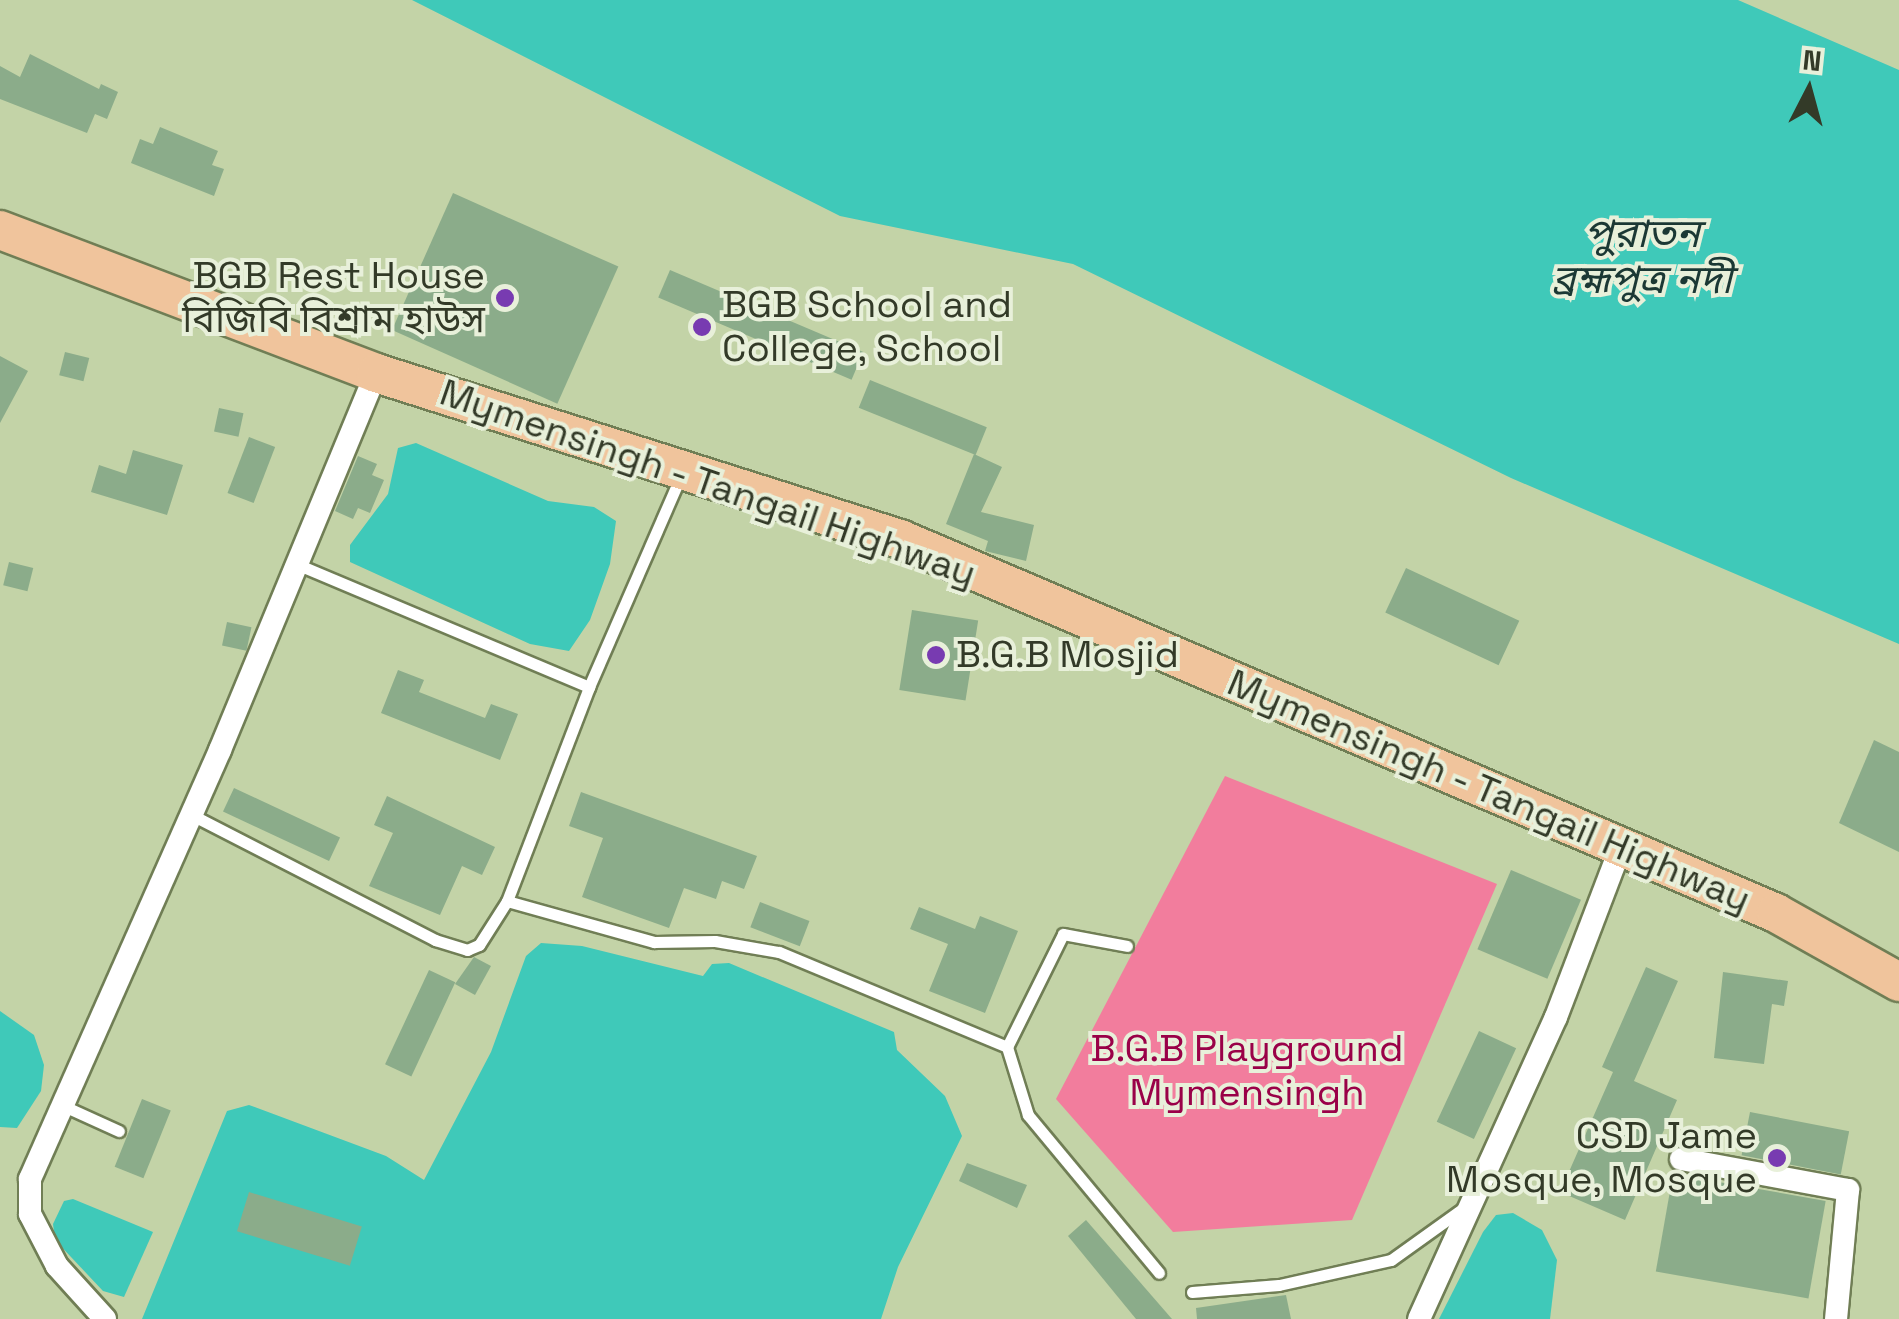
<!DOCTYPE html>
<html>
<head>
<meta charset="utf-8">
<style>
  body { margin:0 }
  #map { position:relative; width:1899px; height:1319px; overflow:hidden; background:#c3d3a7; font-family:"Space Grotesk","Noto Sans Bengali",sans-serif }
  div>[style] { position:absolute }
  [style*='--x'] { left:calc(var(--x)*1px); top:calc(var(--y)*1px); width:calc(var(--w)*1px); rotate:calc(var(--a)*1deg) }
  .green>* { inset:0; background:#f27d9d }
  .water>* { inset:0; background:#3fc9b9 }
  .building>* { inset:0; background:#8bac8a; transform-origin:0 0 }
  .roads { filter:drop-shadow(2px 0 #707e55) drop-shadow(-2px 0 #707e55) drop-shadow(0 2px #707e55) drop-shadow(0 -2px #707e55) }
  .service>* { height:11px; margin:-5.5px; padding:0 5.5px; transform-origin:5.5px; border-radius:5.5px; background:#fff }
  .minor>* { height:22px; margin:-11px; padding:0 11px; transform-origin:11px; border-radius:11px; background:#fff }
  .trunk>* { height:38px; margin:-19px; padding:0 19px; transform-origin:19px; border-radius:19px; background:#f0c49c }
  .dots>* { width:28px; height:28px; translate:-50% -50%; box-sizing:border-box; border:5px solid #e8f0da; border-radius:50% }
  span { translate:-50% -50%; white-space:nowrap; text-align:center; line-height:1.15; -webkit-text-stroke:8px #e8f0da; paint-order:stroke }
  .poi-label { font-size:38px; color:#333a28 }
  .right { translate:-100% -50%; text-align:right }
  .left { translate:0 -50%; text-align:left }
  .street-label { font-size:38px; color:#333a28 }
  .park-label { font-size:38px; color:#9a0148 }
  .water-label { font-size:40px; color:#1b3834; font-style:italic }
  .north { position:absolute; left:1759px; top:40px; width:100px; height:100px; -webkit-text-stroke:8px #e8f0da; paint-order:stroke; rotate:6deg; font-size:28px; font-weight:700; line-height:40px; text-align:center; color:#333a28 }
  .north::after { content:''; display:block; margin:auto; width:35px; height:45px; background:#333a28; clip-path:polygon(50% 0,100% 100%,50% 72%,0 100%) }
</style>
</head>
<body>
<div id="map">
  <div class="green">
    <i style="clip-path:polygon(1225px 776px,1497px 884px,1352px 1220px,1173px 1232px,1056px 1099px)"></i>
  </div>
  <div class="water">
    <i style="clip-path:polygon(412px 0,1738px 0,1899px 70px,1899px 644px,1511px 478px,1073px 264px,840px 216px)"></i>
    <i style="clip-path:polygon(416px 443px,548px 501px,594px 507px,616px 521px,610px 564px,590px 620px,569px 651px,530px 644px,350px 562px,350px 545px,388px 494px,398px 448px)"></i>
    <i style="clip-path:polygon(541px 943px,582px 946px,703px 976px,712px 964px,729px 963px,894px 1032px,897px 1050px,945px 1096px,962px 1136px,898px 1267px,881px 1319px,142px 1319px,227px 1111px,249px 1105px,386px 1156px,424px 1180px,491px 1052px,526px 956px)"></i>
    <i style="clip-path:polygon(0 1011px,34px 1035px,44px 1065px,41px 1091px,17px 1128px,0 1127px)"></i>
    <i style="clip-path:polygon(73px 1199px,153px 1232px,124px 1297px,103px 1291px,55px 1240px,53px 1224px,64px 1201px)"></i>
    <i style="clip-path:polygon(1513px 1213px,1542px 1230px,1557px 1260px,1550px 1319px,1439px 1319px,1483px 1232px,1496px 1215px)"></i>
  </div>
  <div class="building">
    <i style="clip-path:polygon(30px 54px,99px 89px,101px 84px,118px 92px,107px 119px,95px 114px,87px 133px,0 99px,0 66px,20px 77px)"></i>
    <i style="clip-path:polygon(160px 127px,218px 151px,212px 165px,224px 169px,214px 196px,131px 163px,140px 139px,153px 144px)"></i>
    <i style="left:453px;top:193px;width:181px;height:150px;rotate:24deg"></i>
    <i style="left:670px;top:270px;width:210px;height:30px;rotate:23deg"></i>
    <i style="left:65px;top:352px;width:25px;height:24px;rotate:14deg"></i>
    <i style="clip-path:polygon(0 356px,28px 371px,0 423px)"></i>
    <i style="left:870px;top:380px;width:126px;height:30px;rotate:22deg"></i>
    <i style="left:219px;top:408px;width:25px;height:24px;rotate:12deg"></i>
    <i style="left:249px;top:437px;width:28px;height:60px;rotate:21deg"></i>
    <i style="clip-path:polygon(133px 450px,183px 465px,167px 515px,91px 492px,99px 465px,126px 474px)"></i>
    <i style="clip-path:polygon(974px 454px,1002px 467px,981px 512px,1034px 525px,1026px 561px,985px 551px,988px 541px,946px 524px)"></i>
    <i style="clip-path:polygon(358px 456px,377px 464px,372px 475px,384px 480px,370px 513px,358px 508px,353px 519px,335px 511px)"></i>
    <i style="left:9px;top:562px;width:25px;height:24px;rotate:14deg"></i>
    <i style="left:1406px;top:568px;width:125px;height:49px;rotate:25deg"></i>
    <i style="left:912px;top:610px;width:67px;height:81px;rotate:9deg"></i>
    <i style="left:227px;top:622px;width:25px;height:24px;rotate:12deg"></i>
    <i style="clip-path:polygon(398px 670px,424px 680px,419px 692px,485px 718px,491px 704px,518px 714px,500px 760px,381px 713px)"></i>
    <i style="clip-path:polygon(1874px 740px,1899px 752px,1899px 852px,1839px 823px)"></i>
    <i style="left:234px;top:788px;width:117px;height:26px;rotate:25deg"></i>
    <i style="clip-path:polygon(581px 792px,757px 856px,744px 889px,722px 881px,716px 899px,684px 888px,669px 928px,582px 897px,603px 838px,569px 826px)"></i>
    <i style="clip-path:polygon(387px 796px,495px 847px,482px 875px,462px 866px,440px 915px,369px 886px,393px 833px,374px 825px)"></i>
    <i style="left:1511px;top:870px;width:76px;height:86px;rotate:23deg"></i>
    <i style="left:760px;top:902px;width:53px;height:27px;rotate:21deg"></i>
    <i style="clip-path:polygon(919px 907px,975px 929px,980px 916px,1018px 931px,985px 1013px,929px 991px,948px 944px,910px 929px)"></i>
    <i style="clip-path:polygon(474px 957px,491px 966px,475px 995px,455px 984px)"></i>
    <i style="clip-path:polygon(1646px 967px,1678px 981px,1634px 1081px,1677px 1100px,1625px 1220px,1560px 1192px,1613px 1072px,1602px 1067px)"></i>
    <i style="left:429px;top:970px;width:29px;height:104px;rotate:25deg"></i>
    <i style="clip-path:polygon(1723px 972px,1788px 981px,1784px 1006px,1772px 1004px,1764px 1064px,1714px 1058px)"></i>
    <i style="left:1479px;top:1031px;width:41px;height:100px;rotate:25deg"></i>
    <i style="left:142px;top:1099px;width:31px;height:73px;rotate:22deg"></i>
    <i style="left:1750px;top:1112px;width:101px;height:44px;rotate:11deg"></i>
    <i style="clip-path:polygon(967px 1163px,1027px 1185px,1017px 1208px,959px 1181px)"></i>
    <i style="left:1673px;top:1174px;width:155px;height:99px;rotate:10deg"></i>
    <i style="left:249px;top:1192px;width:118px;height:41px;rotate:17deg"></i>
    <i style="clip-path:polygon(1086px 1220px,1172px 1319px,1136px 1319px,1068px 1236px)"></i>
    <i style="clip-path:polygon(1286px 1295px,1291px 1319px,1197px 1319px,1196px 1308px)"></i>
  </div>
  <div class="roads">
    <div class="service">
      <i style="--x:589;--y:687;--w:231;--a:-66.5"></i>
      <i style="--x:190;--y:814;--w:276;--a:27.2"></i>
      <i style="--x:435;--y:940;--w:34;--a:17"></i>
      <i style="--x:467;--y:950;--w:13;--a:-23"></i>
      <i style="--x:479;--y:945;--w:52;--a:-57.5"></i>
      <i style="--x:507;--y:901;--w:229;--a:-69"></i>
      <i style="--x:589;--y:687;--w:318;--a:-157.2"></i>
      <i style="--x:507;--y:901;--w:153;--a:15.6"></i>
      <i style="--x:654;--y:942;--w:61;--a:-0.9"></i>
      <i style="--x:715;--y:941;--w:65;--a:9.8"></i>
      <i style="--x:779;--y:952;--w:247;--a:22.6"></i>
      <i style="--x:1007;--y:1047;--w:71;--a:72.8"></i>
      <i style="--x:1028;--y:1115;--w:205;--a:50.3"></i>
      <i style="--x:1007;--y:1047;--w:126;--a:-63.6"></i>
      <i style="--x:1063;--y:934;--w:65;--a:10.6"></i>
      <i style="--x:66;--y:1107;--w:58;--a:24.4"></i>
      <i style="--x:1192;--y:1292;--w:87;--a:-4.6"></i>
      <i style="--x:1279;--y:1285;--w:115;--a:-12.6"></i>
      <i style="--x:1391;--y:1260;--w:91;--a:-35.6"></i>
    </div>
    <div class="minor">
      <i style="--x:1681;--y:1159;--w:170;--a:10.5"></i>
      <i style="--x:1848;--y:1190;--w:130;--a:95.3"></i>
      <i style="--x:105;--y:1319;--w:72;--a:-132.2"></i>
      <i style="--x:57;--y:1266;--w:59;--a:-117.4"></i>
      <i style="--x:30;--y:1214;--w:35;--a:-90"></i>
      <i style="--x:30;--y:1179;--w:469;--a:-66.1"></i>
      <i style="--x:220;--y:750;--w:408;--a:-67.5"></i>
      <i style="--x:1419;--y:1319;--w:332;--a:-65.6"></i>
      <i style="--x:1556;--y:1017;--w:182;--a:-69.1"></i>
    </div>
    <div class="trunk">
      <i style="--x:0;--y:230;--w:402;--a:20.8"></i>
      <i style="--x:376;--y:373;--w:550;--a:17.58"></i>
      <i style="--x:900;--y:539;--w:952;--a:23.12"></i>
      <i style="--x:1776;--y:913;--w:141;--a:29.3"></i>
    </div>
  </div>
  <div class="dots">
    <i style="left:505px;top:298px;background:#783bb1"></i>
    <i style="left:702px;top:327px;background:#783bb1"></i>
    <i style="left:936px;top:655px;background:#783bb1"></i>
    <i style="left:1777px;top:1158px;background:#783bb1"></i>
  </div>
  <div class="poi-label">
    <span class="right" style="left:485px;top:298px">BGB Rest House<br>বিজিবি বিশ্রাম হাউস</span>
    <span class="left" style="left:722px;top:327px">BGB School and<br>College, School</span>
    <span class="left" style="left:956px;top:655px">B.G.B Mosjid</span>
    <span class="right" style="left:1757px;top:1158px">CSD Jame<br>Mosque, Mosque</span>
  </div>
  <div class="street-label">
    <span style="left:708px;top:483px;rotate:19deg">Mymensingh - Tangail Highway</span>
    <span style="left:1489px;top:791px;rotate:23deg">Mymensingh - Tangail Highway</span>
  </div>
  <div class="park-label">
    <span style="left:1247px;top:1071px">B.G.B Playground<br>Mymensingh</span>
  </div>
  <div class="water-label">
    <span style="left:1642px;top:257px">পুরাতন<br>ব্রহ্মপুত্র নদী</span>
  </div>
  <div class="north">N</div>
</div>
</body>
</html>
